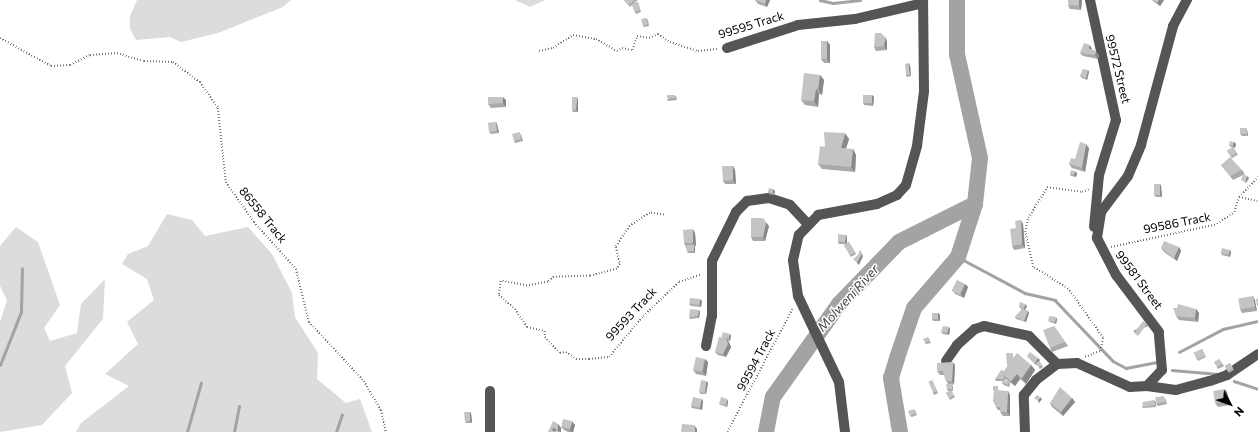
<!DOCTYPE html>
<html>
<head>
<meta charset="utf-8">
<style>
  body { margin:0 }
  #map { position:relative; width:1258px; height:432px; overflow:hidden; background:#fff; font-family:Commissioner,sans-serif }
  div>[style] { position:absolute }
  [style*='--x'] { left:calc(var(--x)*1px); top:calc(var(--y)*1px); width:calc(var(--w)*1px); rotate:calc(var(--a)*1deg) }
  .green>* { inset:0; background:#dcdcdc }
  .stream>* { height:2.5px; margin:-1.25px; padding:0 1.25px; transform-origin:1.25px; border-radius:1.25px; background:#a3a3a3 }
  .river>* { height:16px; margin:-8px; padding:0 8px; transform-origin:8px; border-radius:8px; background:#a3a3a3 }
  .path>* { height:1.5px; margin-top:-0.75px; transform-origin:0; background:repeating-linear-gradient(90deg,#777 0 1px,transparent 0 3px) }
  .minor>* { height:10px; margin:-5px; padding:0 5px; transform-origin:5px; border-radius:5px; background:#555 }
  .wall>* { inset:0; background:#a9a9a9; transform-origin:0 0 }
  .shaded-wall>* { inset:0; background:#898989; transform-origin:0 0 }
  .building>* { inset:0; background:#c4c4c4; transform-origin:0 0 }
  span { translate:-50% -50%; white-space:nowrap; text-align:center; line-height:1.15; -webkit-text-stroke:3px #fff; paint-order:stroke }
  .street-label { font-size:12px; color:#000 }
  .water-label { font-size:13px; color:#444; font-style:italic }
  .north { position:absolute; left:1210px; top:384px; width:40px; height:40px; -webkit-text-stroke:3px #fff; paint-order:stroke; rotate:131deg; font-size:11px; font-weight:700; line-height:16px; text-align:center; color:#000 }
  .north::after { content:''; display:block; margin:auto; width:14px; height:18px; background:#000; clip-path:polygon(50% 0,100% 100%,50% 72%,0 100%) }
</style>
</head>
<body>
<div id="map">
  <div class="green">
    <i style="clip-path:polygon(137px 0,291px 0,283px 7px,218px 33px,181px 42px,170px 37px,136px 40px,130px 29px,130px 16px)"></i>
    <i style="clip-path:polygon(515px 0,545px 0,530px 7px)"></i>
    <i style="clip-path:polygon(167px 214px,192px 220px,205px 236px,248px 227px,272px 254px,292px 293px,295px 317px,318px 353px,317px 379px,346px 403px,360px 399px,372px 432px,76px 432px,81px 423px,129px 386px,105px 374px,138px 344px,127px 322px,154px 300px,147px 279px,122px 264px,128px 254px,148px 246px)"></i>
    <i style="clip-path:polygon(16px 227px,38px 242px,60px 305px,44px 328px,50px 341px,77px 333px,81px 304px,105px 279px,103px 319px,65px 366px,72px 393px,42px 425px,0 432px,0 322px,7px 300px,0 286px,0 246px)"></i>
  </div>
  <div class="stream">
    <i style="--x:820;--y:0;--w:13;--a:13"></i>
    <i style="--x:833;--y:3;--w:27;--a:-6"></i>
    <i style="--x:958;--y:257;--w:76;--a:28.2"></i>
    <i style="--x:1025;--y:293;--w:31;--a:13"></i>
    <i style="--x:1055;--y:300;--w:84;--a:46.4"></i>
    <i style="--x:1113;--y:361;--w:15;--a:28"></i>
    <i style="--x:1126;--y:368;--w:31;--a:-11"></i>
    <i style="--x:1179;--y:352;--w:50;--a:-27.6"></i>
    <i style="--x:1223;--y:329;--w:36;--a:-13"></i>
    <i style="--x:0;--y:365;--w:57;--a:-68.4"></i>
    <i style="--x:21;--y:312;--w:43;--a:-88.7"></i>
    <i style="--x:1172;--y:370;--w:46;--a:5"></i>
    <i style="--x:1234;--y:381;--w:25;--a:18"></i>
    <i style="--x:187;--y:432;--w:51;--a:-74.1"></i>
    <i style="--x:234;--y:432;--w:26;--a:-79"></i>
    <i style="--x:336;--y:432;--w:18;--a:-71"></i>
  </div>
  <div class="river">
    <i style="--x:766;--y:432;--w:36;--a:-79"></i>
    <i style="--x:773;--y:397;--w:114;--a:-54.6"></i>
    <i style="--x:839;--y:304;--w:86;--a:-45.9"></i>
    <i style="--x:899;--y:242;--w:85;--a:-26.6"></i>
    <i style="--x:975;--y:204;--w:46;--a:-83.8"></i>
    <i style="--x:980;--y:158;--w:107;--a:-102.5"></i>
    <i style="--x:957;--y:54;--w:54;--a:-90"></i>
    <i style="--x:900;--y:432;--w:55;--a:-99.5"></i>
    <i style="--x:891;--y:378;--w:21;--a:-73"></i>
    <i style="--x:897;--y:358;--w:53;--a:-71.2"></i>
    <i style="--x:914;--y:308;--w:67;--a:-49.2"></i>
    <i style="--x:958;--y:257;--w:56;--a:-72.2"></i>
  </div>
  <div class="path">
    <i style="--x:0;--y:38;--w:58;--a:28.8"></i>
    <i style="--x:51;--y:66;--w:19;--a:-3"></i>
    <i style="--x:70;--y:65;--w:22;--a:-27"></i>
    <i style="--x:90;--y:55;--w:27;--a:-4"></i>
    <i style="--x:117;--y:53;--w:28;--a:17"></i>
    <i style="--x:144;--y:61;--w:29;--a:2"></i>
    <i style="--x:173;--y:62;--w:34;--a:37"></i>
    <i style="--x:200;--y:82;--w:32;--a:55"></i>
    <i style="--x:218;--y:108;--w:74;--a:83.8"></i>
    <i style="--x:226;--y:182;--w:49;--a:55"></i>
    <i style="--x:254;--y:222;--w:63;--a:48.2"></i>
    <i style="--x:296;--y:269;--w:55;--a:76.2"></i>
    <i style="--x:309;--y:322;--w:81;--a:47"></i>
    <i style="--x:364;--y:381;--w:34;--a:60"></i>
    <i style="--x:381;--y:410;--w:23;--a:77"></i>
    <i style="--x:539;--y:51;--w:14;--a:-12"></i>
    <i style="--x:553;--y:48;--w:24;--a:-33"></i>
    <i style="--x:573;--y:35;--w:23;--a:10"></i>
    <i style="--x:596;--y:39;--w:24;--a:30"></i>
    <i style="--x:617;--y:51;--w:6;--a:-31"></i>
    <i style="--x:622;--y:48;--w:10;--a:11"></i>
    <i style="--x:632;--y:50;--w:15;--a:-70"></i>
    <i style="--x:637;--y:36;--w:12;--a:9"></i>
    <i style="--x:649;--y:38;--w:10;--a:-24"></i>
    <i style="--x:658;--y:34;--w:14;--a:34"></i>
    <i style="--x:670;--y:42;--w:29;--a:18"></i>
    <i style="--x:698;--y:51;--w:19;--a:-6"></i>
    <i style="--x:1239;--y:197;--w:19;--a:12"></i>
    <i style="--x:664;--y:215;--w:14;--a:-172"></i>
    <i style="--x:650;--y:213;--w:24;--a:147"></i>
    <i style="--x:630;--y:226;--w:25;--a:124"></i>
    <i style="--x:616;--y:247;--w:17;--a:77"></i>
    <i style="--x:620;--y:264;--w:6;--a:121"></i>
    <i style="--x:617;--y:269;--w:28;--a:165"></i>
    <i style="--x:590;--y:276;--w:36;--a:178"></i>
    <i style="--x:554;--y:277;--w:8;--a:140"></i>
    <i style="--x:548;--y:282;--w:21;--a:169"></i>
    <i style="--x:527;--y:286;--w:26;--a:-169"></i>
    <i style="--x:501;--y:281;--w:14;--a:98"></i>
    <i style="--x:499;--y:295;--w:21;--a:41"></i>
    <i style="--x:515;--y:309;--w:22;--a:56"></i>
    <i style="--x:527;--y:327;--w:18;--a:13"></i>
    <i style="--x:545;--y:331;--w:6;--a:90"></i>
    <i style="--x:545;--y:337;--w:22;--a:47"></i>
    <i style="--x:560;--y:353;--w:6;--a:-9"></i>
    <i style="--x:566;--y:352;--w:12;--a:35"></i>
    <i style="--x:576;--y:359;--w:13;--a:0"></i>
    <i style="--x:589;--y:359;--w:20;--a:-6"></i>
    <i style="--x:609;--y:357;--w:53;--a:-50.3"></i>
    <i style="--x:643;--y:316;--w:50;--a:-43.4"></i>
    <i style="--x:679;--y:282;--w:24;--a:-19"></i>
    <i style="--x:1111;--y:247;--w:108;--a:-12.2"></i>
    <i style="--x:1217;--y:224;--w:21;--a:-35"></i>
    <i style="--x:1234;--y:212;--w:16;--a:-72"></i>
    <i style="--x:1239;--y:197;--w:28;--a:-46"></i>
    <i style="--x:1085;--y:357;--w:16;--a:-22"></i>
    <i style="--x:1100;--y:351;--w:13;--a:-77"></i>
    <i style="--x:1103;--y:338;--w:60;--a:-125.5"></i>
    <i style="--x:1068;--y:289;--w:41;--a:-147.8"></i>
    <i style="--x:1033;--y:267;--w:36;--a:-103"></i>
    <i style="--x:1025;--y:232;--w:14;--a:-78"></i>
    <i style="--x:1028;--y:218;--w:36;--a:-58"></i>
    <i style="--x:1047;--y:187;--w:35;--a:8"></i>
    <i style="--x:1082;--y:192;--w:8;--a:-23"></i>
    <i style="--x:727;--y:432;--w:140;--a:-62"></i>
  </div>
  <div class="minor">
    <i style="--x:1090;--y:0;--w:123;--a:77.8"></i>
    <i style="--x:1116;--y:120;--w:58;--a:107.2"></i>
    <i style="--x:1099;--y:175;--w:52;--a:95.5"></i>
    <i style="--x:727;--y:48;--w:75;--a:-17.9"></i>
    <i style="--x:798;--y:25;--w:57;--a:-6"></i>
    <i style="--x:855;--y:19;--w:70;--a:-13.2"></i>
    <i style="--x:706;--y:346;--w:31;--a:-79"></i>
    <i style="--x:712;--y:316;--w:55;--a:-90"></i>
    <i style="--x:712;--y:261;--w:55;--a:-63.9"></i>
    <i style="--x:736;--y:212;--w:16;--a:-45"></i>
    <i style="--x:747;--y:201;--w:22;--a:-8"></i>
    <i style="--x:769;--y:198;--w:22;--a:18"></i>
    <i style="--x:790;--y:205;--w:25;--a:47"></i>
    <i style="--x:946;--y:361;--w:19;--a:-55"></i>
    <i style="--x:957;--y:345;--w:24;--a:-42"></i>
    <i style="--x:975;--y:329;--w:9;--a:-18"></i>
    <i style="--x:984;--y:326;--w:46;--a:12.5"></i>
    <i style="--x:1029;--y:336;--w:40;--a:45"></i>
    <i style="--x:1147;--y:386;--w:29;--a:8"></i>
    <i style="--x:1176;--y:390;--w:35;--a:-15"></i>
    <i style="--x:1210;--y:381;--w:18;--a:-19"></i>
    <i style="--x:1227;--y:375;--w:37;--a:-34"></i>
    <i style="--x:490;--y:432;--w:41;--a:-90"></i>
    <i style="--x:845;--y:432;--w:50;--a:-96.8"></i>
    <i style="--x:839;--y:382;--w:95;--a:-115.5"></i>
    <i style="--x:798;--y:296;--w:36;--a:-98"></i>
    <i style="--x:793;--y:260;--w:26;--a:-77"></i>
    <i style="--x:799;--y:235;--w:28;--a:-46"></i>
    <i style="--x:818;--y:215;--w:60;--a:-10.6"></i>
    <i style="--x:877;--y:204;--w:22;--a:-24"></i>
    <i style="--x:897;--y:195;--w:13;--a:-48"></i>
    <i style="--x:906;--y:185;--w:41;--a:-74.2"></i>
    <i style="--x:917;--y:146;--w:55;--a:-82.7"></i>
    <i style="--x:924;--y:91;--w:91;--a:-90.6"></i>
    <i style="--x:1025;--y:432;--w:37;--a:-92"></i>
    <i style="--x:1024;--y:395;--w:19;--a:-51"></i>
    <i style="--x:1036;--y:380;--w:26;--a:-37"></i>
    <i style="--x:1057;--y:364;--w:20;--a:-3"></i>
    <i style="--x:1077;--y:363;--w:58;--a:24.4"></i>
    <i style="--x:1130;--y:387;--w:17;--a:-3"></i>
    <i style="--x:1147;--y:386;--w:22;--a:-47"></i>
    <i style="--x:1162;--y:370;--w:38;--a:-95"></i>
    <i style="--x:1159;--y:332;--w:71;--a:-127"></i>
    <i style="--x:1116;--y:275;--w:42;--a:-117.2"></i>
    <i style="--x:1097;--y:238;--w:26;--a:-81"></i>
    <i style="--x:1101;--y:212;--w:45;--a:-53.1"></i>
    <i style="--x:1128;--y:176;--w:34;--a:-67"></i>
    <i style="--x:1141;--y:145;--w:123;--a:-74.9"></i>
    <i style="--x:1173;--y:26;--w:30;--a:-62"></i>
  </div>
  <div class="wall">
    <i style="clip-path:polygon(624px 0,638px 0,634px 3px,638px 2px,641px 12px,636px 14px,635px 12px,632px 5px,630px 7px)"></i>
    <i style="clip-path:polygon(755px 0,770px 0,767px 7px,758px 4px)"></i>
    <i style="clip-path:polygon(1082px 0,1081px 10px,1070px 9px,1068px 5px)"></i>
    <i style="clip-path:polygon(1152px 0,1164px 0,1160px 6px,1154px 2px)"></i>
    <i style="clip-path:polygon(646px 18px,648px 20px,649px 26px,644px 27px,643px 26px)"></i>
    <i style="clip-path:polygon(827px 41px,830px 45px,830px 63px,824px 63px,821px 59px)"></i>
    <i style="clip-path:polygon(887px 41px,887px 50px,876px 51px,874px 47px)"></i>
    <i style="clip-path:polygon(1092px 49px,1092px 50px,1099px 55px,1098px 59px,1083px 56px,1080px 53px)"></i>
    <i style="clip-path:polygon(910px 65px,911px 76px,907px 77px,906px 75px)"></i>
    <i style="clip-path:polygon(1088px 70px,1089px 72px,1087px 80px,1082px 78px,1080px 76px)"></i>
    <i style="clip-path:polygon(820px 75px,824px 80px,822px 95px,819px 94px,818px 107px,805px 105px,801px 100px)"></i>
    <i style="clip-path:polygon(872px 95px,874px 97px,873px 106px,864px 105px,863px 103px)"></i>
    <i style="clip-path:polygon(676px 96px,677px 100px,668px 101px,667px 99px)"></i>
    <i style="clip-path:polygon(578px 99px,578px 112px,573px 112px,572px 110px)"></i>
    <i style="clip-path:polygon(506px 100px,506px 107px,491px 108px,488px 104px)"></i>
    <i style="clip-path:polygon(496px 122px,497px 124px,499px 133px,491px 134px,489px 132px)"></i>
    <i style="clip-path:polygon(1246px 128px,1247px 130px,1248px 136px,1242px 136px,1240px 134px)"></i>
    <i style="clip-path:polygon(521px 134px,523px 141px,515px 143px,514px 141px)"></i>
    <i style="clip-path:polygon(849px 139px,846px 149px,853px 149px,856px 155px,855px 172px,822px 169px,818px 164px,825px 147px)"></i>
    <i style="clip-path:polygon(1234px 142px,1236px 144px,1235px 148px,1231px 147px,1229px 145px)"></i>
    <i style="left:1233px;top:147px;width:9px;height:7px;rotate:58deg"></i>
    <i style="clip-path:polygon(1089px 148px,1085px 172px,1072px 168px,1069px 164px)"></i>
    <i style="clip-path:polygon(1221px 165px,1242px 170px,1245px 174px,1233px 180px)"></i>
    <i style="clip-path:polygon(733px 166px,735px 170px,736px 184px,725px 184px,723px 181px)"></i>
    <i style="clip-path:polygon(1077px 173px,1076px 177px,1071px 176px,1070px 174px)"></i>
    <i style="clip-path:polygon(1160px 184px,1161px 186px,1162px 197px,1156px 197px,1154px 195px)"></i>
    <i style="clip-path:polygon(775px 191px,774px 195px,769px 194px,768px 192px)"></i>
    <i style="clip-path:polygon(1023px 224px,1025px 248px,1014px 250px,1012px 246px,1016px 228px)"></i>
    <i style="clip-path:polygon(769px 226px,765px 241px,753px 241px,751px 237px)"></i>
    <i style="clip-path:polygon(695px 233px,696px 246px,695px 246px,695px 253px,688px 253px,687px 251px,686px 247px,684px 243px)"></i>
    <i style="clip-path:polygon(846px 235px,847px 237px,847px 243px,849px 242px,856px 254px,851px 257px,844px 245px,846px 244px,839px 244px,838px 242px)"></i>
    <i style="clip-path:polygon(1179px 247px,1181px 251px,1177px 261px,1164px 252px,1161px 248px)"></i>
    <i style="clip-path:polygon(1230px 250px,1231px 252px,1230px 257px,1222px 255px,1221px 253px)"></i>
    <i style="clip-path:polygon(965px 284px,968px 287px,964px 298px,955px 294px,953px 291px)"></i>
    <i style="clip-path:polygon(1253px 296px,1257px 311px,1242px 313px,1240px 309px)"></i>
    <i style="clip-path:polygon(702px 301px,701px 307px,691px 306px,689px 304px)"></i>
    <i style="clip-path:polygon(1019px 306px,1027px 306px,1025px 310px,1028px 311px,1029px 313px,1026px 322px,1016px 319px,1015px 317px,1022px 309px,1020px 308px)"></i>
    <i style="clip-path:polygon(1196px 309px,1199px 313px,1198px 322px,1179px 320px,1176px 316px)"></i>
    <i style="clip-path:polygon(699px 310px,700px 312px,699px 318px,690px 319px,689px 317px)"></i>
    <i style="clip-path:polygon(938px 313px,940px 315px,940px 321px,933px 321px,932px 319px)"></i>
    <i style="clip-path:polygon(1057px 319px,1056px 324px,1050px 322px,1048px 321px)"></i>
    <i style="clip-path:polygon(1054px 326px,1068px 346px,1052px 352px,1050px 348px)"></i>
    <i style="clip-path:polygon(949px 327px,950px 329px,949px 335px,943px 334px,941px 332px)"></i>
    <i style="clip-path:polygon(730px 334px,731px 336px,730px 341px,727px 340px,731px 347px,726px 357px,718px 355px,715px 352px,722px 338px)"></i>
    <i style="clip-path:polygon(928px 337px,931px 343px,926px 344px,925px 343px)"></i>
    <i style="clip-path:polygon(1202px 349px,1206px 357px,1198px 361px,1197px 359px)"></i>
    <i style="clip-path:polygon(1015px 356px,1031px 365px,1035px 370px,1026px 384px,1020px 379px,1015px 386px,1005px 379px,1005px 381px,1009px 382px,1010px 384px,1009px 387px,1004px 385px,1002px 383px,1003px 381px,996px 381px,995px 379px,1004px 371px,1008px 366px,1007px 365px)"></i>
    <i style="clip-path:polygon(1027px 356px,1040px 360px,1039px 361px,1043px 367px,1040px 369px,1037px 364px,1036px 365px)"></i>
    <i style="clip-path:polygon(705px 359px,708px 362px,706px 376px,696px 374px,693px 370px)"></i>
    <i style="clip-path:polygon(1219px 359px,1224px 366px,1218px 369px,1217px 367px)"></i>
    <i style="left:1230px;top:363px;width:8px;height:6px;rotate:60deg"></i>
    <i style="clip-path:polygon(955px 365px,954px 384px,952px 385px,953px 386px,953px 391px,951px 391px,955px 397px,950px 400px,946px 393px,950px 391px,948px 391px,947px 389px,948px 384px,946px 381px,944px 375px,940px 375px,937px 371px)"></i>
    <i style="clip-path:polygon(932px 380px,938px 393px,934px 395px,933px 393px)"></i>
    <i style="clip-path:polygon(708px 383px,706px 394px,701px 394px,699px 392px)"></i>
    <i style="clip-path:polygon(999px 388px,999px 391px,1010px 395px,1010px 416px,1003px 416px,1000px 412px,1000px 410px,998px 410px,996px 407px)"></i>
    <i style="clip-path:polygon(1225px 389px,1227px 392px,1230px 405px,1218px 407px,1215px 403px)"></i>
    <i style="clip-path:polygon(1072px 398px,1075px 402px,1063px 416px,1052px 407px,1050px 403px)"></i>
    <i style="clip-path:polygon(1165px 398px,1167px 404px,1158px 406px,1156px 404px)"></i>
    <i style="clip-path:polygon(702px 399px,703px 401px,702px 410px,692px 408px,691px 406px)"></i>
    <i style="clip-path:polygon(1154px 400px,1156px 402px,1156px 407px,1143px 408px,1142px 406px)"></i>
    <i style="clip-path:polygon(728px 401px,727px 407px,721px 405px,719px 404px)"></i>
    <i style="clip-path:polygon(915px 410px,917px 415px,912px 417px,910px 416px)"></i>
    <i style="clip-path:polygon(470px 412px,471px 413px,472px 423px,466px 423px,465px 422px)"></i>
    <i style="clip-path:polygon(558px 424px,561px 428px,561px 432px,558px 432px,556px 431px,548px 432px)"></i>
    <i style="clip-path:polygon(575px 425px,573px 432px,568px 432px,564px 430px,561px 427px)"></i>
  </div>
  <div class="shaded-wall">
    <i style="clip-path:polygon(766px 0,770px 0,767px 7px,765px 4px)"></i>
    <i style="clip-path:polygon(1079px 0,1082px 0,1081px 10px,1079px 6px)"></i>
    <i style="clip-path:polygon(1159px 0,1164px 0,1160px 6px,1157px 3px)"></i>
    <i style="clip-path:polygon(885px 37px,887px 41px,887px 50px,884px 46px)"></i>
    <i style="clip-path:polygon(827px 41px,830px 45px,830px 63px,827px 59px)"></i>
    <i style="clip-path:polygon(1090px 45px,1092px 49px,1091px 52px,1088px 48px)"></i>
    <i style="clip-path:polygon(1096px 51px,1099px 55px,1098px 59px,1095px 55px)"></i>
    <i style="clip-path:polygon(908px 63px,910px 65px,911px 76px,910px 75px)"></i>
    <i style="clip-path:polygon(1088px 70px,1089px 72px,1087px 80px,1086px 78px)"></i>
    <i style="clip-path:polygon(820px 75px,824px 80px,822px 95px,818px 89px)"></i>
    <i style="clip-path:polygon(816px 89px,819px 94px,818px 107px,814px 101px)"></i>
    <i style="clip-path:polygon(872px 95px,874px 97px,873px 106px,872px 104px)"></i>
    <i style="clip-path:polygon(503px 97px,506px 100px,506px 107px,503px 103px)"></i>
    <i style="clip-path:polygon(577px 97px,578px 99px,578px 112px,576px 110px)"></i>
    <i style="clip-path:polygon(496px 122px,497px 124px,499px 133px,497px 131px)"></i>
    <i style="clip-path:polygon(1246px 128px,1247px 130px,1248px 136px,1247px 134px)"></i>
    <i style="clip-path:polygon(845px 133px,849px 139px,844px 154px,841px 148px)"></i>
    <i style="clip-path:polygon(1234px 142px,1236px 144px,1235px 148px,1233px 146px)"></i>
    <i style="clip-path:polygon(1086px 144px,1089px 148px,1085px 172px,1082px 168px)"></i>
    <i style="clip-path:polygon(853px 149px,856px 155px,855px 172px,851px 167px)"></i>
    <i style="clip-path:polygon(733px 166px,735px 170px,736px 184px,733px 180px)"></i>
    <i style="clip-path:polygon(1075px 171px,1077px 173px,1076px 177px,1074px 175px)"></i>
    <i style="clip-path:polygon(1247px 176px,1249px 178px,1246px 183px,1245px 182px)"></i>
    <i style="clip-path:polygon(1160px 184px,1161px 186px,1162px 197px,1160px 195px)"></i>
    <i style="clip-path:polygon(773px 189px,775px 191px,774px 195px,773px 193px)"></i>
    <i style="clip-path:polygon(1021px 220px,1023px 224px,1025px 248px,1022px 244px)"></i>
    <i style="clip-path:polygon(766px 222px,769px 226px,765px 241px,763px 237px)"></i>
    <i style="clip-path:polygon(693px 229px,695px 233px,696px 246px,693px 243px)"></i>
    <i style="clip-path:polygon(846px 235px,847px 237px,847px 244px,845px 242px)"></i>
    <i style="clip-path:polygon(694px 245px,695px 247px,695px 253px,694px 251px)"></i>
    <i style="clip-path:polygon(1179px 247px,1181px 251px,1177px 261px,1174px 258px)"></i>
    <i style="clip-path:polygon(860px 250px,863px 256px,859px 265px,857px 263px)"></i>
    <i style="clip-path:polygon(1230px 250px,1231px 252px,1230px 257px,1229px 255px)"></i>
    <i style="clip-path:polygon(965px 284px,968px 287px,964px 298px,961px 294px)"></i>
    <i style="clip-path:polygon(1253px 296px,1255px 300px,1257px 311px,1255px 307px)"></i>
    <i style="clip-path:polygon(700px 299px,702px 301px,701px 307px,699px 305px)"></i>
    <i style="clip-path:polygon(1025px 304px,1027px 306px,1025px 310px,1024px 309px)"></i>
    <i style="clip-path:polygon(1196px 309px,1199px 313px,1198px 322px,1195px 318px)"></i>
    <i style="clip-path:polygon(699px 310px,700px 312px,699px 318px,698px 316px)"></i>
    <i style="clip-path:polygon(1028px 311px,1029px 313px,1026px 322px,1024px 321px)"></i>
    <i style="clip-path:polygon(938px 313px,940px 315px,940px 321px,938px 319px)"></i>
    <i style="clip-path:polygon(1056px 317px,1057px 319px,1056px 324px,1055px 322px)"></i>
    <i style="left:1147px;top:324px;width:2px;height:15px;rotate:63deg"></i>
    <i style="clip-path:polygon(949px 327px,950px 329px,949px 335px,947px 333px)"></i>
    <i style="clip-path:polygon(730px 334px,731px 336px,730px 341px,729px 339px)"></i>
    <i style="clip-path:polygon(726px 338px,729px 342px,731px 347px,726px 357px,723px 354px)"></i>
    <i style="clip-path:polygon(1038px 358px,1040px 360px,1036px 365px,1035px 363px)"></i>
    <i style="clip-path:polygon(705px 359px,708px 362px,706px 376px,703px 372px)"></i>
    <i style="clip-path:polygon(953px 362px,955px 365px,954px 384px,952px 381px)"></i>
    <i style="clip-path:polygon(1031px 365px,1035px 370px,1026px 384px,1022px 378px)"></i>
    <i style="clip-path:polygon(1017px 374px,1020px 379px,1015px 386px,1011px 381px)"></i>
    <i style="clip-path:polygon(706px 381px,708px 383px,706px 394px,705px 393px)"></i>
    <i style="clip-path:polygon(1225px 389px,1227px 392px,1230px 405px,1227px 401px)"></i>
    <i style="clip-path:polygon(1008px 391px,1010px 395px,1010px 416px,1007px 412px)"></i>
    <i style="clip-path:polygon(1040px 397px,1042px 399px,1039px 403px,1038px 401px)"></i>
    <i style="clip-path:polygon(1072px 398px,1075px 402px,1063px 416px,1061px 412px)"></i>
    <i style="clip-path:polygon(702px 399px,703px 401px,702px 410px,700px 408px)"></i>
    <i style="clip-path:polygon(727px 399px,728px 401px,727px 407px,726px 405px)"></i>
    <i style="clip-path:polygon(470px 412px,471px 413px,472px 423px,470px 421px)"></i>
    <i style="clip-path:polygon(572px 421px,575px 425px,573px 432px,571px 432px,570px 430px)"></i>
    <i style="clip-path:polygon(558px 424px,561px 428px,561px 432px,560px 432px,558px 430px)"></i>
    <i style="clip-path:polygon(694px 425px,697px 429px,697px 432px,695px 432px)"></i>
    <i style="clip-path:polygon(553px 427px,556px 431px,555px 432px,552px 430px)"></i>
  </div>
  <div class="building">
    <i style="clip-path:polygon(624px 0,635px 0,628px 5px)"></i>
    <i style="clip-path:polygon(755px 0,766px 0,765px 4px)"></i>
    <i style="clip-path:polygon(1068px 0,1079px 0,1079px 6px,1068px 5px)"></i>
    <i style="clip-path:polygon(1153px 0,1159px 0,1157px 3px)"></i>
    <i style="clip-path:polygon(638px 2px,640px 10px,635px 12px,632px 4px)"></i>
    <i style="clip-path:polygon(646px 18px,648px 24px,643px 26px,641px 19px)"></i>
    <i style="clip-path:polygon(875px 33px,881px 33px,885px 37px,884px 46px,874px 47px)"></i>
    <i style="left:821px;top:41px;width:6px;height:18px"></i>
    <i style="clip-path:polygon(1084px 43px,1090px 45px,1088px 48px,1096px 51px,1095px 55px,1080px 53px)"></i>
    <i style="clip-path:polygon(908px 63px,910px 75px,906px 75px,905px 64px)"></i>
    <i style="clip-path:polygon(1083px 69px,1088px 70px,1086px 78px,1080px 76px)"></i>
    <i style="clip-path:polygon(804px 73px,820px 75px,818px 89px,816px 89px,814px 101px,801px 100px)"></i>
    <i style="left:675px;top:95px;width:3px;height:8px;rotate:90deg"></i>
    <i style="left:863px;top:95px;width:9px;height:8px"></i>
    <i style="clip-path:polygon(488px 97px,503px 97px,503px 103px,488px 104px)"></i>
    <i style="clip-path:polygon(572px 97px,577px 97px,576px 110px,572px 110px)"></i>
    <i style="left:496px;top:122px;width:9px;height:8px;rotate:84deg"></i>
    <i style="clip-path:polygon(1240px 128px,1246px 128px,1247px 134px,1240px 134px)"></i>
    <i style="clip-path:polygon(520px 132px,521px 139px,514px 141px,512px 134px)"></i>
    <i style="clip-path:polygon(824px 132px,845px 133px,841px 148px,853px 149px,851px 167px,818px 164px,820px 146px,825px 147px)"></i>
    <i style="left:1230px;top:141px;width:4px;height:4px;rotate:14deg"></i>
    <i style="clip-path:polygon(1080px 142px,1086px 144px,1082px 168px,1069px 164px,1071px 158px,1075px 159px)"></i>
    <i style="left:1233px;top:147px;width:7px;height:7px;rotate:56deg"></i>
    <i style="clip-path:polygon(1230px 157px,1242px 170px,1230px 176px,1221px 165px)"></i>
    <i style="clip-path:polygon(722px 166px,733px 166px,733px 180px,723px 181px)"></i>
    <i style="left:1071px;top:170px;width:4px;height:4px;rotate:14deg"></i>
    <i style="clip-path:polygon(1243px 174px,1247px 176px,1245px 182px,1241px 180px)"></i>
    <i style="left:1160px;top:184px;width:11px;height:6px;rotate:90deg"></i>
    <i style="clip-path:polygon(769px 188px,773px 189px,773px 193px,768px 192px)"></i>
    <i style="clip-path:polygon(751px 218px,763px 218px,766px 222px,763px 237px,751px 237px)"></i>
    <i style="clip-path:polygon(1021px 220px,1022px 244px,1012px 246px,1010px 229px,1016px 228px,1015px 221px)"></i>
    <i style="clip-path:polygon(693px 229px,693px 243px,684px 243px,683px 230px)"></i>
    <i style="clip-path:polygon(838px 234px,846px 235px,845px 242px,838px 242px)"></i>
    <i style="clip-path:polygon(1164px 241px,1179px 247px,1174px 258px,1161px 248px)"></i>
    <i style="left:849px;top:242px;width:12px;height:6px;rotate:59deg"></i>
    <i style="left:687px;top:245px;width:7px;height:6px"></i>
    <i style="left:1222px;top:248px;width:8px;height:5px;rotate:14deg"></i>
    <i style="clip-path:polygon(860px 250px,862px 254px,857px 263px,853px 259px,858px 255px)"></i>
    <i style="left:957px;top:280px;width:9px;height:12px;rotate:27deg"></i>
    <i style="left:1253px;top:296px;width:11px;height:15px;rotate:80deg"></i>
    <i style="left:690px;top:298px;width:10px;height:6px;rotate:6deg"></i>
    <i style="clip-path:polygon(1256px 299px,1258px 299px,1258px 306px,1257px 306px)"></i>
    <i style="clip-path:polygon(1020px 302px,1025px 304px,1024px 309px,1019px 306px)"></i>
    <i style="clip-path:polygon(1178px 304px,1196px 309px,1195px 318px,1176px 316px,1173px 308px,1177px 308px)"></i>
    <i style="clip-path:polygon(690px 309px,699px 310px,698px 316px,689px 317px)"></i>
    <i style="clip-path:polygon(1022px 309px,1028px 311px,1024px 321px,1015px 317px)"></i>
    <i style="left:932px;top:313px;width:6px;height:6px"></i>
    <i style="left:1049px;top:316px;width:7px;height:5px;rotate:8deg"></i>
    <i style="left:1143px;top:321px;width:5px;height:15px;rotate:37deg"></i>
    <i style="clip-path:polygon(943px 326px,949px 327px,947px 333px,941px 332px)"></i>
    <i style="clip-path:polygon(1054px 326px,1065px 342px,1050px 348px,1043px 330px)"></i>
    <i style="left:723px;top:332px;width:7px;height:5px;rotate:16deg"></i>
    <i style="clip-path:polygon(719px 337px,726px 338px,728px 344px,723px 354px,715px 352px)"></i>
    <i style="clip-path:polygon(928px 337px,929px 341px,925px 343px,923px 339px)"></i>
    <i style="left:1202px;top:349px;width:8px;height:9px;rotate:67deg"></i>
    <i style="clip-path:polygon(1030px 352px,1038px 358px,1035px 363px,1027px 356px)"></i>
    <i style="clip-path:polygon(1006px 353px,1013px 353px,1013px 359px,1009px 364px,1007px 365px)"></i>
    <i style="clip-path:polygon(1017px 353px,1031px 365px,1022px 378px,1017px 374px,1011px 381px,1002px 374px)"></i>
    <i style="left:696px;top:357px;width:9px;height:13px;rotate:13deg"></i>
    <i style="left:1219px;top:359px;width:6px;height:6px;rotate:59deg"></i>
    <i style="left:1039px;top:361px;width:5px;height:4px;rotate:53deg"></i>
    <i style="clip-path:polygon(953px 362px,952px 381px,946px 381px,943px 371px,937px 371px,937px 363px)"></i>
    <i style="left:1230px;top:363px;width:6px;height:6px;rotate:59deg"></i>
    <i style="clip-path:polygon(1001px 370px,1004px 371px,1002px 374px,1004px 377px,1004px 379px,995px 379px)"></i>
    <i style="clip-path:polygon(701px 380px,706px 381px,705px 393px,699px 392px)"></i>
    <i style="left:932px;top:380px;width:12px;height:4px;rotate:66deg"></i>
    <i style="left:1003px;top:380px;width:6px;height:3px;rotate:18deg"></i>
    <i style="clip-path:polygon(946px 384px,952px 384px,952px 389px,947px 389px)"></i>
    <i style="clip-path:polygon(993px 386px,998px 386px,998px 390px,993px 391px)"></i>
    <i style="clip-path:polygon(1060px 387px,1072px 398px,1061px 412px,1050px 403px)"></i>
    <i style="left:1225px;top:389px;width:12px;height:12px;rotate:81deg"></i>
    <i style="left:951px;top:390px;width:6px;height:6px;rotate:59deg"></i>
    <i style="clip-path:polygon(994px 390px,1008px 391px,1007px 412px,1000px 412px,1000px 407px,996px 407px,993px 401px)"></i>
    <i style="clip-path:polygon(1037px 395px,1040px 397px,1038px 401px,1034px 398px)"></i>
    <i style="left:1164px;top:396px;width:6px;height:9px;rotate:81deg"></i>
    <i style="left:693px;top:397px;width:9px;height:9px;rotate:13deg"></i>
    <i style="clip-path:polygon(721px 397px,727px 399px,726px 405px,719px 404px)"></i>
    <i style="left:1154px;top:400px;width:5px;height:12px;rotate:79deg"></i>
    <i style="clip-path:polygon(914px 409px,916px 413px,910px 416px,908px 411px)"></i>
    <i style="clip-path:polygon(464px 412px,470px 412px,470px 421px,465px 422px)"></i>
    <i style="left:563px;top:419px;width:9px;height:8px;rotate:13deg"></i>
    <i style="clip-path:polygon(553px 421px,558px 424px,558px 430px,553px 427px,552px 430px,555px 432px,548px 432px)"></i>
    <i style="clip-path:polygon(682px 424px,694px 425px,695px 432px,681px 432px)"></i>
  </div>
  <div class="street-label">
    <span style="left:751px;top:25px;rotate:-17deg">99595 Track</span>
    <span style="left:1118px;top:69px;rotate:76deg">99572 Street</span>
    <span style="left:263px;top:215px;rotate:51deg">86558 Track</span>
    <span style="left:1177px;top:223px;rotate:-11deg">99586 Track</span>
    <span style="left:1139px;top:280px;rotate:53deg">99581 Street</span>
    <span style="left:631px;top:314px;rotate:-47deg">99593 Track</span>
    <span style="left:756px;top:360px;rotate:-62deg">99594 Track</span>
  </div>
  <div class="water-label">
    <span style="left:848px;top:298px;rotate:-48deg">Molweni River</span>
  </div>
  <div class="north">N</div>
</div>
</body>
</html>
